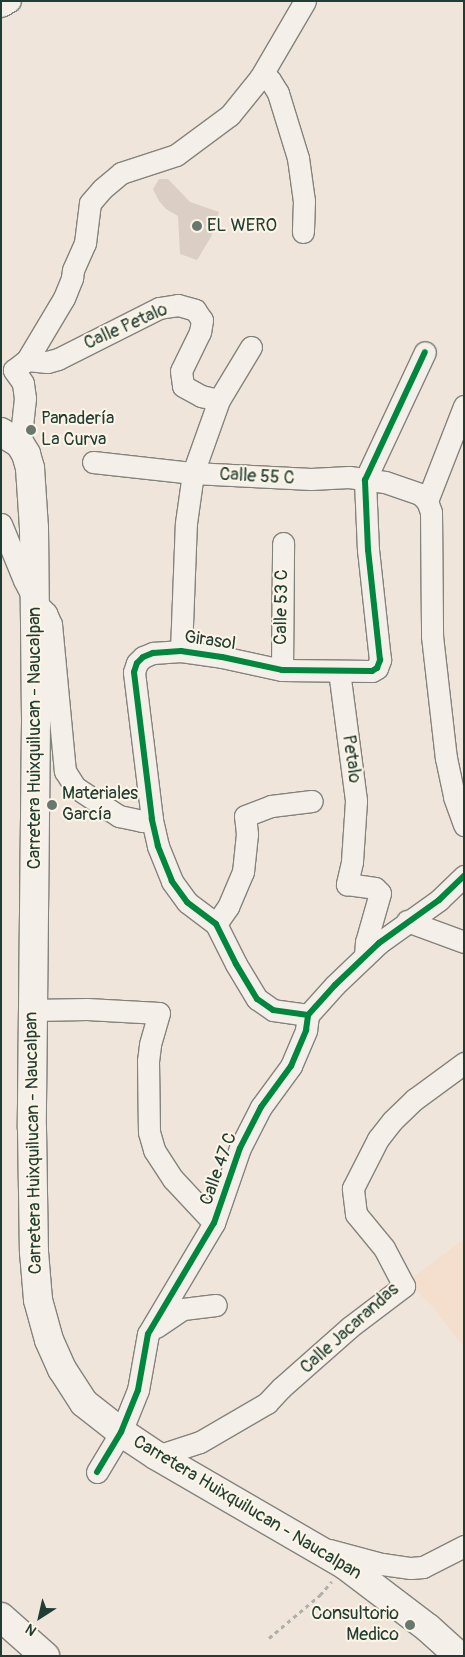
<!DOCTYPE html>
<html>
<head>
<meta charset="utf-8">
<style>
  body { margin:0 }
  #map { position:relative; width:465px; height:1657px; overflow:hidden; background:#f0e5db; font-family:Pangolin,sans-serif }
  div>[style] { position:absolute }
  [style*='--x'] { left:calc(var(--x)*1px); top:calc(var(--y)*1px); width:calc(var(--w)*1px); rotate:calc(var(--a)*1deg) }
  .built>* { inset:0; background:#f4dece }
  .building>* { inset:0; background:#dbcec4 }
  .path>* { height:3px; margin-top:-1.5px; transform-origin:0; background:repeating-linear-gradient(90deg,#afb0ab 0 4px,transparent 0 8px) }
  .roads { filter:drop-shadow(1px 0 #83837d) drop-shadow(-1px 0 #83837d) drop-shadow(0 1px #83837d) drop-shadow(0 -1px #83837d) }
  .minor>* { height:21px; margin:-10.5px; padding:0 10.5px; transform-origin:10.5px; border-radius:10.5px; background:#f4f0e9 }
  .major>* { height:28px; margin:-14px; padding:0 14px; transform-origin:14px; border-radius:14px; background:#f4f0e9 }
  .cycleway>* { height:6px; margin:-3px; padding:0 3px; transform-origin:3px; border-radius:3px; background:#00873e }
  .dots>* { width:14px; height:14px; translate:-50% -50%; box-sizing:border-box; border:2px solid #fcf5e5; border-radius:50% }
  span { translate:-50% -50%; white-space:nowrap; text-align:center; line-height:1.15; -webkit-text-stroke:4px #fcf5e5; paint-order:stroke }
  .poi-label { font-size:18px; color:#1f3d34 }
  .left { translate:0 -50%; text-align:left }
  .right { translate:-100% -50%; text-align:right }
  .street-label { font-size:18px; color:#1f3d34 }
  .frame { position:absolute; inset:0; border:2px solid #1f3d34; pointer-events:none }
  .north { position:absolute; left:15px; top:1592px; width:50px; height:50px; -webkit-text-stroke:4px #fcf5e5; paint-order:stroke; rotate:215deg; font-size:14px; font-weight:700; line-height:20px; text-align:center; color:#1f3d34 }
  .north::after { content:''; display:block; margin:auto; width:18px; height:22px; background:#1f3d34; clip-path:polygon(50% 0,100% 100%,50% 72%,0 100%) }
</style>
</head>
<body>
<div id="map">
  <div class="built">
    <i style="clip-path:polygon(464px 1239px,464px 1348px,431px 1305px,410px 1285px,410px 1279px)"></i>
  </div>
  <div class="building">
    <i style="clip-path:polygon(159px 179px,168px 179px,190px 202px,219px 212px,211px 237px,197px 260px,180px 254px,178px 216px,166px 209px,159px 201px,153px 189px)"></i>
  </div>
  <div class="path">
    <i style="--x:269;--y:1638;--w:67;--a:-40.1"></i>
    <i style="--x:320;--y:1595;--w:18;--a:-49"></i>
  </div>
  <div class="roads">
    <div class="minor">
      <i style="--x:1;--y:6;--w:10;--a:-29"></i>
      <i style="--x:260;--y:78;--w:10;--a:11"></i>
      <i style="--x:270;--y:80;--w:15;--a:58"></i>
      <i style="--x:278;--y:93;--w:68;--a:72.9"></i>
      <i style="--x:298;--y:158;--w:43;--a:82.1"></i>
      <i style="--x:304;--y:201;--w:31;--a:92"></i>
      <i style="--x:27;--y:360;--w:20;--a:6"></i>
      <i style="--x:47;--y:362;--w:11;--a:-15"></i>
      <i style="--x:58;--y:359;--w:113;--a:-26.8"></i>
      <i style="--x:159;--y:308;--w:19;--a:-9"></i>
      <i style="--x:178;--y:305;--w:18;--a:16"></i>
      <i style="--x:195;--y:310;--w:12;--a:55"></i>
      <i style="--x:202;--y:320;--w:12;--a:99"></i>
      <i style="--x:200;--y:332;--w:43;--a:116"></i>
      <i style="--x:181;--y:371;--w:15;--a:82"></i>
      <i style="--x:183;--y:386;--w:21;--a:29"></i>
      <i style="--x:201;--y:396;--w:18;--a:13"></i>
      <i style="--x:20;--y:444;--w:46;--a:-83.8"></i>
      <i style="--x:25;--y:398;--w:15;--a:-98"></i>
      <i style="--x:23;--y:383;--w:16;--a:-125"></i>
      <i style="--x:14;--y:370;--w:16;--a:-38"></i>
      <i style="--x:27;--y:360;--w:72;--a:-59.2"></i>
      <i style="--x:64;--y:298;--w:22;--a:-68"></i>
      <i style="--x:72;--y:278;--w:8;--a:-83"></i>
      <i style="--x:73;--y:270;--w:30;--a:-66"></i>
      <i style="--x:85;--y:243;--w:40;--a:-82.9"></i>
      <i style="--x:90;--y:203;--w:18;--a:-49"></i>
      <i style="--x:102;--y:189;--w:25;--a:-40"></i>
      <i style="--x:121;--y:173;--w:58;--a:-18.1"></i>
      <i style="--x:176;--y:155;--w:67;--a:-36.5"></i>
      <i style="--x:230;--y:115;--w:48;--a:-51"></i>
      <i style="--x:260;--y:78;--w:89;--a:-59.7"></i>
      <i style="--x:93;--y:462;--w:101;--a:6.3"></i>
      <i style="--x:193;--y:473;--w:118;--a:2.9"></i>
      <i style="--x:311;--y:479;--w:38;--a:-3"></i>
      <i style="--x:349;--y:477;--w:36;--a:8"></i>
      <i style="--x:385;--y:482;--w:37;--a:19"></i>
      <i style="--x:420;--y:494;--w:10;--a:45"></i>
      <i style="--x:427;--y:501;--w:12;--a:70"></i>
      <i style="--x:431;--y:512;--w:124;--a:89.5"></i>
      <i style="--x:432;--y:636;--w:123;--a:83.5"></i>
      <i style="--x:446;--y:758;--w:40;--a:78"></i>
      <i style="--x:454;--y:797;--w:30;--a:70"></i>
      <i style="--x:427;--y:501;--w:102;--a:-68.7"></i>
      <i style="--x:1;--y:524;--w:61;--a:67.7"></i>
      <i style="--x:24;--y:580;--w:25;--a:63"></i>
      <i style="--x:35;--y:602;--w:16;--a:45"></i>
      <i style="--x:46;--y:613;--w:12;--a:66"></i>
      <i style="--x:51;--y:624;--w:148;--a:84.6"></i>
      <i style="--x:65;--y:771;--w:19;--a:58"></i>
      <i style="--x:75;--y:787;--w:53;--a:33.4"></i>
      <i style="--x:119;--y:816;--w:24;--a:12"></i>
      <i style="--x:142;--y:821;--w:10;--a:-11"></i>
      <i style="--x:181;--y:651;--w:128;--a:-87.8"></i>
      <i style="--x:186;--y:523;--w:50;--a:-82"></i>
      <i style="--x:193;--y:473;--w:77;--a:-70.4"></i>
      <i style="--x:219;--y:400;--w:62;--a:-58.9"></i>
      <i style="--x:282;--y:670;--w:127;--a:-89.5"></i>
      <i style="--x:339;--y:671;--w:131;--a:82.5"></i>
      <i style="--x:356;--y:801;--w:61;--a:93.8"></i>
      <i style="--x:352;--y:862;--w:23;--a:103"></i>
      <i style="--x:347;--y:884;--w:28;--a:8"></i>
      <i style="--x:375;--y:888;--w:7;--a:45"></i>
      <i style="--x:380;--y:893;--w:51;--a:105.9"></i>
      <i style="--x:366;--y:942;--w:14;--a:94"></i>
      <i style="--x:407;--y:921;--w:61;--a:20.2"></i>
      <i style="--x:216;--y:924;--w:21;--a:-55"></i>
      <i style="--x:228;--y:907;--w:38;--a:-67"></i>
      <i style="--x:243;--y:872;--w:38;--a:-84"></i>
      <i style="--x:247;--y:834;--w:18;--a:-96"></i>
      <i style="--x:245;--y:816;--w:28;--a:-21"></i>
      <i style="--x:271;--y:806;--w:41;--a:-7"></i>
      <i style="--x:32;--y:1010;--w:55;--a:-1"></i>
      <i style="--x:87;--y:1009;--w:72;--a:3.2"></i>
      <i style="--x:159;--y:1013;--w:33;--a:106"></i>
      <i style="--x:150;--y:1045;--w:16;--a:97"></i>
      <i style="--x:148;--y:1061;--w:71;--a:89.2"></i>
      <i style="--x:149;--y:1132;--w:19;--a:74"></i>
      <i style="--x:154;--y:1150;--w:35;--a:57"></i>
      <i style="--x:173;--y:1179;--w:60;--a:47"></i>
      <i style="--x:308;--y:1015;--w:35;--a:-172"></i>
      <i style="--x:273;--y:1010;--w:19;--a:-145"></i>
      <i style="--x:257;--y:999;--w:41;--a:-121"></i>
      <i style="--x:236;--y:964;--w:45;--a:-116.6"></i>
      <i style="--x:216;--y:924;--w:36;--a:-143"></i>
      <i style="--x:187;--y:902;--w:26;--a:-126"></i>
      <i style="--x:172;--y:881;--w:38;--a:-112"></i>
      <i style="--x:158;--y:846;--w:28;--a:-103"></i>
      <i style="--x:152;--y:819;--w:148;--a:-97"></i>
      <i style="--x:134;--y:672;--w:9;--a:-72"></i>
      <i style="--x:137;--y:663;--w:8;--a:-45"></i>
      <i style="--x:143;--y:657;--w:11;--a:-22"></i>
      <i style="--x:153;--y:653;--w:28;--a:-4"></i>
      <i style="--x:181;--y:651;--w:41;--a:8.3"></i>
      <i style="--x:222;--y:657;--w:61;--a:12.2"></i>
      <i style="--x:282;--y:670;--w:90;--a:0.6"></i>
      <i style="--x:372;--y:671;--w:6;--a:-31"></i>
      <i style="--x:377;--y:668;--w:9;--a:-69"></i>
      <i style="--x:380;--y:660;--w:111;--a:-96.2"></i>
      <i style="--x:368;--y:550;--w:70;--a:-92.5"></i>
      <i style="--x:365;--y:480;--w:141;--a:-64.9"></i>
      <i style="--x:156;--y:1327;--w:32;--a:-34"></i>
      <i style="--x:183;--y:1309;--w:33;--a:-7"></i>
      <i style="--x:157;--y:1456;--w:45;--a:-18"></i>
      <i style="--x:200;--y:1442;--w:78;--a:-30.2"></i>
      <i style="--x:267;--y:1403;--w:21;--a:-47"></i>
      <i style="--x:281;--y:1388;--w:92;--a:-41.5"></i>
      <i style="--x:350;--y:1327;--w:68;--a:-37.2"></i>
      <i style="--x:404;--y:1286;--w:43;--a:-117.8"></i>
      <i style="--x:384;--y:1248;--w:44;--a:-129.5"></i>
      <i style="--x:356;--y:1214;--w:26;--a:-97"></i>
      <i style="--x:353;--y:1188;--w:55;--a:-63"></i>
      <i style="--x:378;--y:1139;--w:23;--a:-52"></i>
      <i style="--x:392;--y:1121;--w:32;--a:-44"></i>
      <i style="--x:415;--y:1099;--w:61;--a:-36.3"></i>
      <i style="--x:97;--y:1472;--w:47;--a:-59"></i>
      <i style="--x:121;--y:1432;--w:45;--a:-68"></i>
      <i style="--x:138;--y:1390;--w:57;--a:-79.9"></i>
      <i style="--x:148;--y:1334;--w:129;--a:-59.3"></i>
      <i style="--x:214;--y:1223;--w:79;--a:-70.9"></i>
      <i style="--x:240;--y:1148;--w:46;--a:-62.9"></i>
      <i style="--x:261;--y:1107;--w:51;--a:-53.8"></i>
      <i style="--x:291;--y:1066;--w:39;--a:-67"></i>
      <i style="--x:306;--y:1030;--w:15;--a:-82"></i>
      <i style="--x:308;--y:1015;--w:40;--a:-48"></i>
      <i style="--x:335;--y:985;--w:61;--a:-43.7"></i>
      <i style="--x:379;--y:943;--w:74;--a:-35.6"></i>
      <i style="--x:439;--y:900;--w:35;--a:-44"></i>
      <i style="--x:329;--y:1550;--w:55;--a:14.8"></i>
      <i style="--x:382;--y:1564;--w:29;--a:8"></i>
      <i style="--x:411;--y:1568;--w:12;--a:-5"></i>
      <i style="--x:423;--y:1567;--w:46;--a:-27.1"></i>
    </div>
    <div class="major">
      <i style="--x:1;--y:432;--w:22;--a:32"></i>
      <i style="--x:20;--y:444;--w:12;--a:59"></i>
      <i style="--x:26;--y:454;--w:15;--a:74"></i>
      <i style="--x:30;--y:468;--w:60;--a:86.2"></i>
      <i style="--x:34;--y:528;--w:194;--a:89.4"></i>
      <i style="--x:36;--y:722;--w:406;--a:90.6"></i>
      <i style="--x:32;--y:1128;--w:124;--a:89.1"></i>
      <i style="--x:34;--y:1252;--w:48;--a:85.2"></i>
      <i style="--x:38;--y:1300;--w:41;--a:74.6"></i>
      <i style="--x:49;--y:1340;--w:32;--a:66"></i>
      <i style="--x:62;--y:1369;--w:40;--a:57.1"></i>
      <i style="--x:84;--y:1403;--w:47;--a:38.1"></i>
      <i style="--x:121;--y:1432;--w:43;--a:33.7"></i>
      <i style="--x:157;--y:1456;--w:217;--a:30.1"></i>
      <i style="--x:345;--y:1565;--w:104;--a:37.2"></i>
      <i style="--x:428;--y:1628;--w:42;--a:42.1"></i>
      <i style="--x:1;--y:1617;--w:59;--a:41.6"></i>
    </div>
  </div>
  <div class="cycleway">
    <i style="--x:308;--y:1015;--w:35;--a:-172"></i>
    <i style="--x:273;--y:1010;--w:19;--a:-145"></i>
    <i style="--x:257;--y:999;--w:41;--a:-121"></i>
    <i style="--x:236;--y:964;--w:45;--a:-116.6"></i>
    <i style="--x:216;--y:924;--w:36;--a:-143"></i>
    <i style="--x:187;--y:902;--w:26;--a:-126"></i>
    <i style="--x:172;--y:881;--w:38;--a:-112"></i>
    <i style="--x:158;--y:846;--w:28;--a:-103"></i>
    <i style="--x:152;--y:819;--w:148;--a:-97"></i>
    <i style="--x:134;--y:672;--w:9;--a:-72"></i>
    <i style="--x:137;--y:663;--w:8;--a:-45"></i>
    <i style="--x:143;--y:657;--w:11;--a:-22"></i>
    <i style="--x:153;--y:653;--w:28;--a:-4"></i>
    <i style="--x:181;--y:651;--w:41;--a:8.3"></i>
    <i style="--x:222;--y:657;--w:61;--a:12.2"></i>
    <i style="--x:282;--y:670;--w:90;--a:0.6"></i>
    <i style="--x:372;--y:671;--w:6;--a:-31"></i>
    <i style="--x:377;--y:668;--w:9;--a:-69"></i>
    <i style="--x:380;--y:660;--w:111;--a:-96.2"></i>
    <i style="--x:368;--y:550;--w:70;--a:-92.5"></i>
    <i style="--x:365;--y:480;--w:141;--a:-64.9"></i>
    <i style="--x:97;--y:1472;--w:47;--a:-59"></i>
    <i style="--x:121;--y:1432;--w:45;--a:-68"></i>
    <i style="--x:138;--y:1390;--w:57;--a:-79.9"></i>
    <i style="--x:148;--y:1334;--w:129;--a:-59.3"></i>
    <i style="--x:214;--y:1223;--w:79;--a:-70.9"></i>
    <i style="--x:240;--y:1148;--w:46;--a:-62.9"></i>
    <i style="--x:261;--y:1107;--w:51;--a:-53.8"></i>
    <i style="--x:291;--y:1066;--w:39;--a:-67"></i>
    <i style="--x:306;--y:1030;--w:15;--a:-82"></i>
    <i style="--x:308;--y:1015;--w:40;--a:-48"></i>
    <i style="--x:335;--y:985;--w:61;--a:-43.7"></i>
    <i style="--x:379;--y:943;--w:74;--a:-35.6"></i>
    <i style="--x:439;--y:900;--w:35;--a:-44"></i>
  </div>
  <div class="dots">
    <i style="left:197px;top:226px;background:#68786e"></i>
    <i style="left:31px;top:430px;background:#68786e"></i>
    <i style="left:52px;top:805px;background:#68786e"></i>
    <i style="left:410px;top:1625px;background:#68786e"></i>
  </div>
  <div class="poi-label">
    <span class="left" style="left:207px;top:226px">EL WERO</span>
    <span class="left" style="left:41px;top:430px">Panadería<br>La Curva</span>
    <span class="left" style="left:62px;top:805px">Materiales<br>García</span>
    <span class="right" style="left:399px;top:1625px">Consultorio<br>Medico</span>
  </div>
  <div class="street-label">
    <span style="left:126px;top:327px;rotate:-24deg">Calle Petalo</span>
    <span style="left:257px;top:477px;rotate:3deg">Calle 55 C</span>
    <span style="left:282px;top:607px;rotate:-89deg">Calle 53 C</span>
    <span style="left:210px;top:641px;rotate:8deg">Girasol</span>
    <span style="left:35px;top:738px;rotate:-90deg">Carretera Huixquilucan - Naucalpan</span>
    <span style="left:351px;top:759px;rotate:82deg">Petalo</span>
    <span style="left:34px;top:1143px;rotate:-91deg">Carretera Huixquilucan - Naucalpan</span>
    <span style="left:219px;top:1169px;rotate:-70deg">Calle 47 C</span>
    <span style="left:350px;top:1329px;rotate:-42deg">Calle Jacarandas</span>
    <span style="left:247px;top:1508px;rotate:31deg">Carretera Huixquilucan - Naucalpan</span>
  </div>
  <div class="frame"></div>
  <div class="north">N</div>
</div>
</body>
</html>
